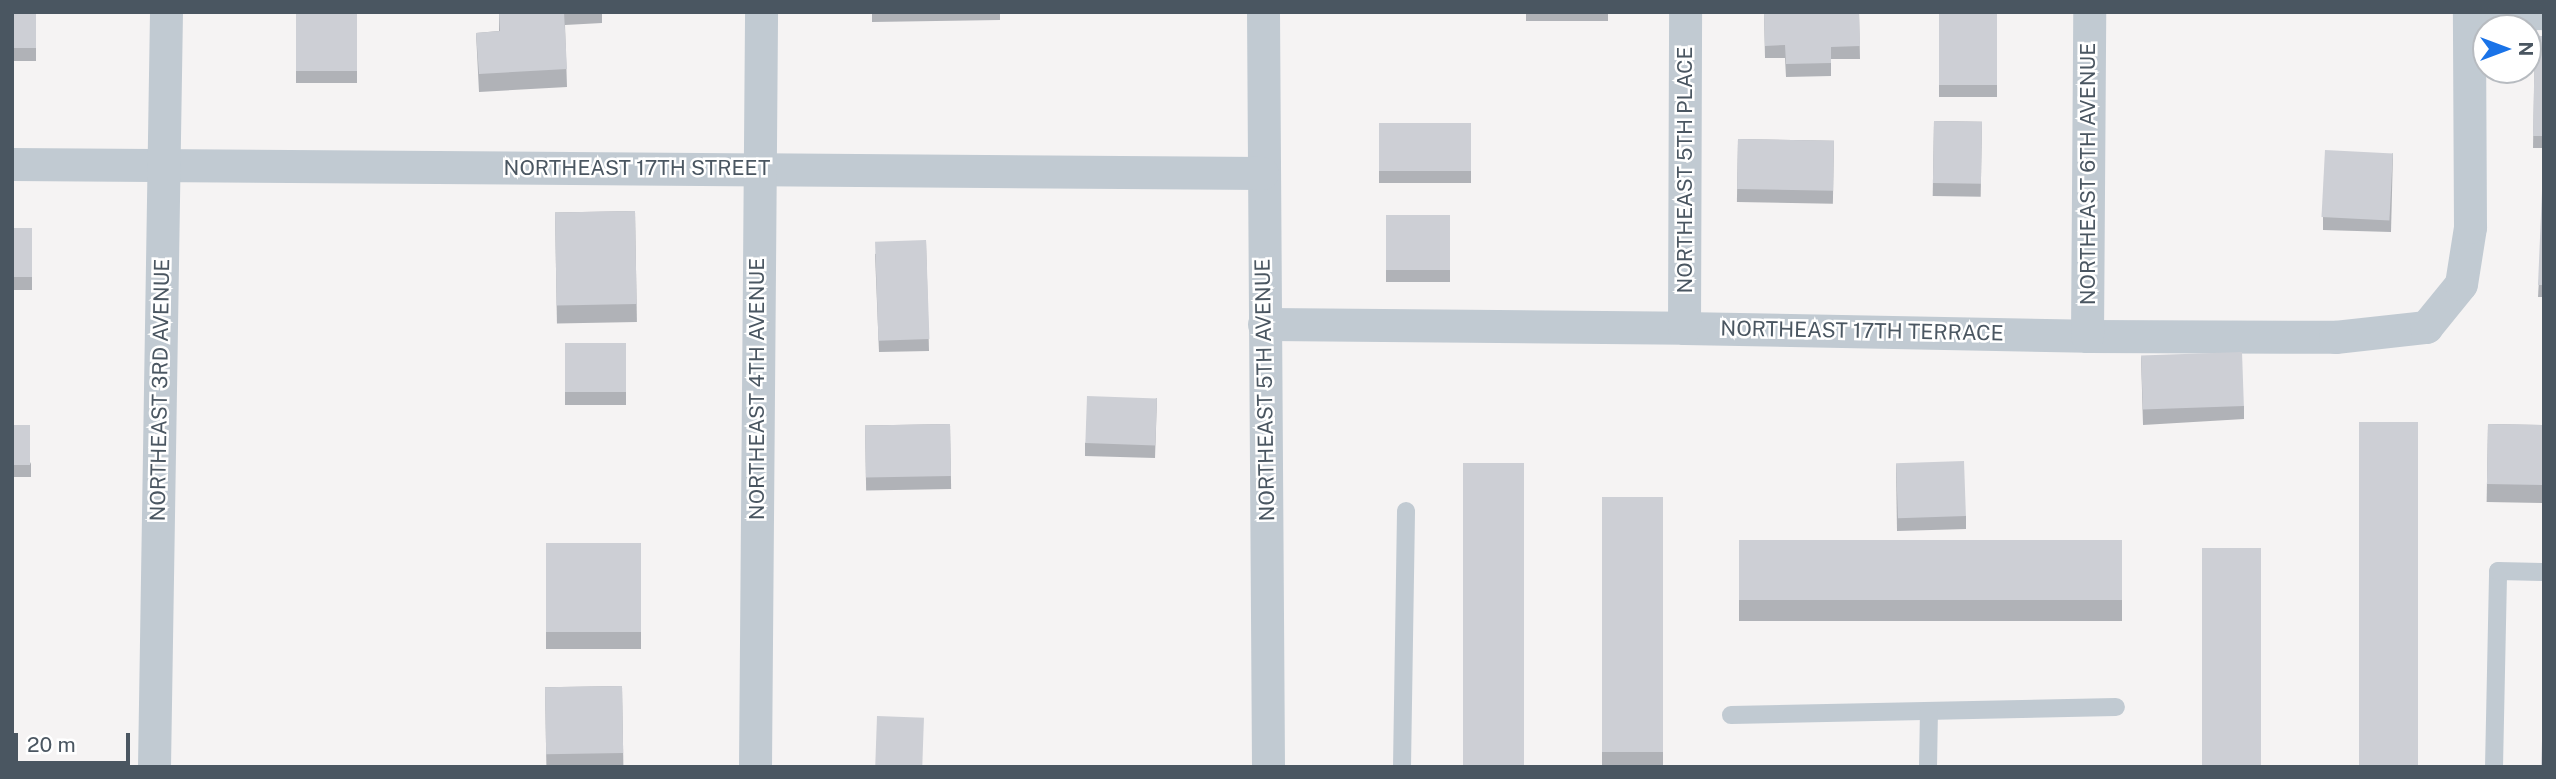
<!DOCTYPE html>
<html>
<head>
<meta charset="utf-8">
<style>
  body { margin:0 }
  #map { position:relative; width:2556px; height:779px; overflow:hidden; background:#f5f3f3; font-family:"Public Sans",sans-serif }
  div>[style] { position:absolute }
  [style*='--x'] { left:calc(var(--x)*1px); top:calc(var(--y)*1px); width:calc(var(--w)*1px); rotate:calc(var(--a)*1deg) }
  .lane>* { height:18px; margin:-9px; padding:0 9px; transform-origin:9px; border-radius:9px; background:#c1cad2 }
  .street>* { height:33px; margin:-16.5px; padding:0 16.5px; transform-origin:16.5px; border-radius:16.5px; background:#c1cad2 }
  .wall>* { inset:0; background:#b0b2b7; transform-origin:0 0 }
  .building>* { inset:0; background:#cdcfd5; transform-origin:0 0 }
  span { translate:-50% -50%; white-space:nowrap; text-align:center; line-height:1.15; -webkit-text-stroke:5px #fff; paint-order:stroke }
  .street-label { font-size:21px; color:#4a5661 }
  .frame { position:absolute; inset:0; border:14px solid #4a5661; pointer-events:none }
  .north { position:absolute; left:2472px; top:14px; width:70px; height:70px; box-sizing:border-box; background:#fff; border:2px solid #b7bbc0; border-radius:50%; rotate:90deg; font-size:19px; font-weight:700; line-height:28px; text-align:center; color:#4a5661 }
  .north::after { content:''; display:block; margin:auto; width:24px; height:32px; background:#1a73e8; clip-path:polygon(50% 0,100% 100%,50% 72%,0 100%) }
  .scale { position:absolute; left:14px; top:733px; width:116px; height:32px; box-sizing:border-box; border:4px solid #4a5661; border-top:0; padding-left:9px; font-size:21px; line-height:24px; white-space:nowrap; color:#4a5661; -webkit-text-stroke:5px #fff; paint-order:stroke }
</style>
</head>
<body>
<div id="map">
  <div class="lane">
    <i style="--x:1731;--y:715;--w:385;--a:-1.2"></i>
    <i style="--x:1402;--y:767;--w:256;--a:-89.1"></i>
    <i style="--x:1928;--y:767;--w:56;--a:-89"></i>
    <i style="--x:2494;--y:767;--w:196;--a:-88.8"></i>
    <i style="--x:2498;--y:571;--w:46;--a:1.2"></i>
  </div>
  <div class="street">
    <i style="--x:1263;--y:12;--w:755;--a:89.62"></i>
    <i style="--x:2469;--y:15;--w:75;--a:-1.5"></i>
    <i style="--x:12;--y:164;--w:1250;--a:0.41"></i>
    <i style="--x:1264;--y:324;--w:420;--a:0.5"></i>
    <i style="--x:1684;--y:328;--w:403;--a:1.1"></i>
    <i style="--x:2087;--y:336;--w:248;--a:0.2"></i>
    <i style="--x:2335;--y:337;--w:92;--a:-6.3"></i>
    <i style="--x:2426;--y:327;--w:55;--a:-50.9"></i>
    <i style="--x:2461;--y:284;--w:58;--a:-81"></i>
    <i style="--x:2470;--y:227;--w:215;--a:-90.3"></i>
    <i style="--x:1684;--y:328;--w:316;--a:-89.8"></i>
    <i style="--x:2087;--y:336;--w:324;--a:-89.6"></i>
    <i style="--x:154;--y:767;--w:755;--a:-89.09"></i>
    <i style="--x:755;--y:767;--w:755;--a:-89.54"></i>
  </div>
  <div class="wall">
    <i style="left:12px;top:12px;width:24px;height:49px"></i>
    <i style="left:296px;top:12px;width:61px;height:71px"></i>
    <i style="clip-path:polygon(499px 12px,602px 12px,602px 23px,565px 25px,567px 87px,479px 92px,476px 33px,499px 31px)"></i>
    <i style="clip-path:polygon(872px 12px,1000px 12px,1000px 20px,872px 22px)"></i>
    <i style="left:1526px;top:12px;width:82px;height:9px"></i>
    <i style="clip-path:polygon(1764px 12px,1859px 12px,1860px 59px,1831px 59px,1831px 76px,1786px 77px,1785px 58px,1765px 58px)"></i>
    <i style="left:1939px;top:12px;width:58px;height:85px"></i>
    <i style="clip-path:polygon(2535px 36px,2544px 36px,2544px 148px,2533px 148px)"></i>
    <i style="left:1934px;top:121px;width:48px;height:75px;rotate:1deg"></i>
    <i style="left:1379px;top:123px;width:92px;height:60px"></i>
    <i style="left:1738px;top:139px;width:96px;height:63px;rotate:1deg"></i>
    <i style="clip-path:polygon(2393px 153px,2391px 232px,2323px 230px,2323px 217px)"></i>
    <i style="clip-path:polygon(2544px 191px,2544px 297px,2538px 297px)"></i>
    <i style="left:635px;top:211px;width:111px;height:80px;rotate:89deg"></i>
    <i style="left:1450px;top:215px;width:67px;height:64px;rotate:90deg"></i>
    <i style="left:12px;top:228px;width:20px;height:62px"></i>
    <i style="clip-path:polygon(926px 240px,929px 351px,879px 352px,875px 254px)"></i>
    <i style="left:565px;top:343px;width:61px;height:62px"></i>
    <i style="clip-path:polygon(2141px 357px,2244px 406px,2244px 419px,2143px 425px)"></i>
    <i style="clip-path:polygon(1157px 398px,1155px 458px,1085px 456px,1085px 443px)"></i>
    <i style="left:950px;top:424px;width:65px;height:85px;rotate:89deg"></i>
    <i style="left:2488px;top:424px;width:56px;height:78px;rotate:1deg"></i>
    <i style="clip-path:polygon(12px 425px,31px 464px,31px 477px,12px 477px)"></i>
    <i style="clip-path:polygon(1896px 464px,1966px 516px,1966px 529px,1897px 531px)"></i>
    <i style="left:1663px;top:497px;width:270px;height:61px;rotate:90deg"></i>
    <i style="left:1739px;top:540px;width:383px;height:81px"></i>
    <i style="left:546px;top:543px;width:95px;height:106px"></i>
    <i style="left:622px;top:686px;width:80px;height:77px;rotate:89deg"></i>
  </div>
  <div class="building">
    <i style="left:12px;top:12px;width:24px;height:36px"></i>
    <i style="left:296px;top:12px;width:61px;height:59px"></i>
    <i style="clip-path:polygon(499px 12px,564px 12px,567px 69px,479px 74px,476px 33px,500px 31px)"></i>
    <i style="clip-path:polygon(1764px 12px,1859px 12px,1860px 46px,1831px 47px,1831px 63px,1786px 64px,1785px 45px,1765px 46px)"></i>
    <i style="left:1939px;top:12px;width:58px;height:73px"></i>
    <i style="clip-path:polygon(2535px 36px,2544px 36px,2544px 136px,2533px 136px)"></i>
    <i style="left:1934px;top:121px;width:48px;height:62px;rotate:1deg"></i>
    <i style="left:1379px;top:123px;width:92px;height:48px"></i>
    <i style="left:1738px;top:139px;width:96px;height:50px;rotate:1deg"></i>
    <i style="left:2325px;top:150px;width:68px;height:67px;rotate:3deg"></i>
    <i style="clip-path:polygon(2542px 191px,2544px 191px,2544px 285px,2538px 285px)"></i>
    <i style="left:635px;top:211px;width:93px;height:80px;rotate:89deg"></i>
    <i style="left:1450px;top:215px;width:55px;height:64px;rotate:90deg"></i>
    <i style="left:12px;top:228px;width:20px;height:49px"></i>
    <i style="left:926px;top:240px;width:99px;height:51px;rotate:88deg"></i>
    <i style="left:565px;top:343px;width:61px;height:49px"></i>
    <i style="left:2242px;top:352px;width:54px;height:101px;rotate:88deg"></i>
    <i style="left:1087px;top:396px;width:70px;height:47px;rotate:2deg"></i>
    <i style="left:2359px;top:422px;width:59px;height:345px"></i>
    <i style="left:950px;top:424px;width:52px;height:85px;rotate:89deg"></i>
    <i style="left:2488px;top:424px;width:56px;height:60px;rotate:1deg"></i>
    <i style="left:12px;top:425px;width:18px;height:40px"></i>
    <i style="left:1964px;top:461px;width:55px;height:68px;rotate:88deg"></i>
    <i style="left:1524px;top:463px;width:304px;height:61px;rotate:90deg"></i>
    <i style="left:1663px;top:497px;width:255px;height:61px;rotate:90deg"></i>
    <i style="left:1739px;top:540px;width:383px;height:60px"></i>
    <i style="left:546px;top:543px;width:95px;height:89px"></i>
    <i style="left:2202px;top:548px;width:59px;height:219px"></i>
    <i style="left:622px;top:686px;width:67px;height:77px;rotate:89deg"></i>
    <i style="clip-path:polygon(2543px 714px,2544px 767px,2541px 767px)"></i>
    <i style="left:877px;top:716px;width:47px;height:51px;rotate:2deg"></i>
  </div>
  <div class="street-label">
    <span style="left:637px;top:168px">NORTHEAST 17TH STREET</span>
    <span style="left:1685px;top:170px;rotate:-90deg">NORTHEAST 5TH PLACE</span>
    <span style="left:2088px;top:174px;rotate:-90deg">NORTHEAST 6TH AVENUE</span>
    <span style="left:1862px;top:331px;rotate:1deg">NORTHEAST 17TH TERRACE</span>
    <span style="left:757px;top:389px;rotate:-90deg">NORTHEAST 4TH AVENUE</span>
    <span style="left:160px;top:390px;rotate:-89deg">NORTHEAST 3RD AVENUE</span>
    <span style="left:1265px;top:390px;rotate:-91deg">NORTHEAST 5TH AVENUE</span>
  </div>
  <div class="frame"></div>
  <div class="north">N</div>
  <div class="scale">20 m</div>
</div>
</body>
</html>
